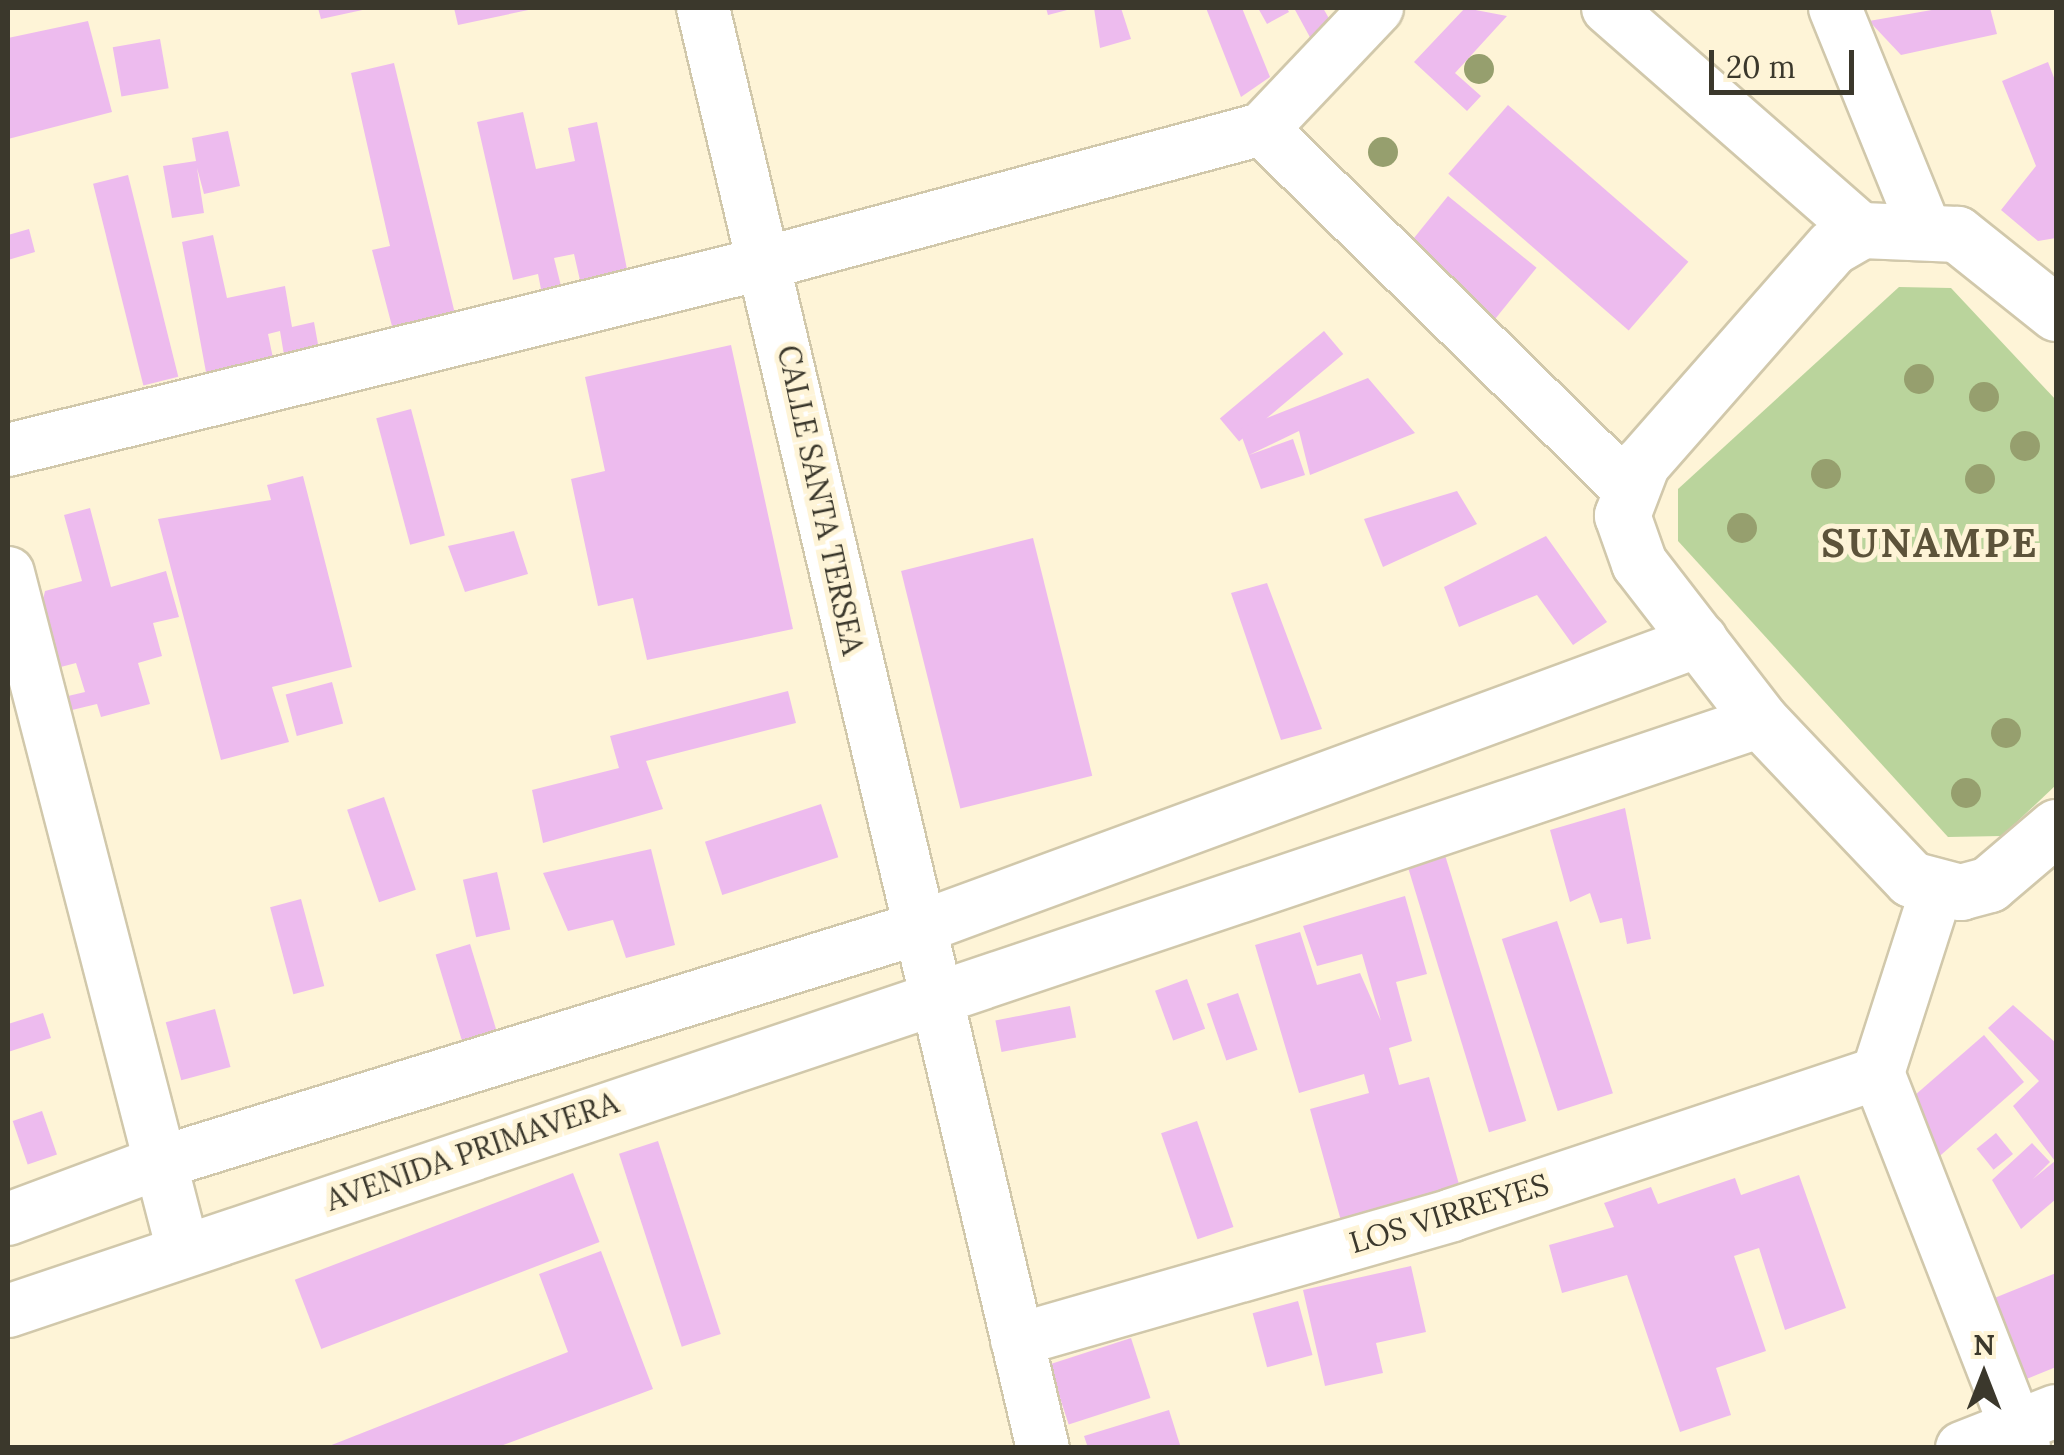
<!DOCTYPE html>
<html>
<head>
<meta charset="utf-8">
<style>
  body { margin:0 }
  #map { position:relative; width:2064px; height:1455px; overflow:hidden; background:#fef4d7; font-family:Lora,serif }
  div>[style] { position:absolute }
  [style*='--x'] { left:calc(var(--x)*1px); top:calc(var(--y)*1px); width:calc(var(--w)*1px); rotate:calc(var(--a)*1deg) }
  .green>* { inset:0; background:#bad49c }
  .building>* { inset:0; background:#edbbee; transform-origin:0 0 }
  .roads { filter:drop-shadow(2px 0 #d1c8ab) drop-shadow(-2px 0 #d1c8ab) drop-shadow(0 2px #d1c8ab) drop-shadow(0 -2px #d1c8ab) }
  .minor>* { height:52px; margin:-26px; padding:0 26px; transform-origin:26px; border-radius:26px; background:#fff }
  .major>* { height:55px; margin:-27.5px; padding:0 27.5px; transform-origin:27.5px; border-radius:27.5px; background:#fff }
  .trees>* { width:30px; height:30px; margin:-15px; border-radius:50%; background:#969f6e }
  span { translate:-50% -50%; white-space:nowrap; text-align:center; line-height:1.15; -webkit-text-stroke:10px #fef4d7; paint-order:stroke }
  .street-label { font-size:30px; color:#3b382c }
  .district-label { font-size:40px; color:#5c533a; font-weight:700; letter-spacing:2.5px }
  .frame { position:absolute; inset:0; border:10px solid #3b382c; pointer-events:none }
  .north { position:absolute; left:1934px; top:1325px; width:100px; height:100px; -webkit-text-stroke:8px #fef4d7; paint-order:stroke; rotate:0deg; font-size:28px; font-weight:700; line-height:40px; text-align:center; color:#3b382c }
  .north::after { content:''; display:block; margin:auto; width:35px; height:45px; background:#3b382c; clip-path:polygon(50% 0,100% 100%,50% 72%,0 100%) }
  .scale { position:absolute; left:1709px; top:50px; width:145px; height:45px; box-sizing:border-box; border:5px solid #3b382c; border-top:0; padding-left:12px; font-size:30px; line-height:35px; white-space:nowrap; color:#3b382c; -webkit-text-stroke:8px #fef4d7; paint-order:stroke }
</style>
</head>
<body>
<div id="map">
  <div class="green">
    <i style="clip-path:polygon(1899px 287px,1951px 288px,2056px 400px,2056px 785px,2002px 836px,1948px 837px,1678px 541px,1678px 489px)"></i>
  </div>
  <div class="building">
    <i style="clip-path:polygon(318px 8px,366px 8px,367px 9px,321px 19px)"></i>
    <i style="clip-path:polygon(454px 8px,533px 8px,533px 9px,458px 25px)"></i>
    <i style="clip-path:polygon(1046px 8px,1070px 8px,1071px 9px,1048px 15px)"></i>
    <i style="clip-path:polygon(1094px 8px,1121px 8px,1131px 39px,1100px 48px)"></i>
    <i style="clip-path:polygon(1206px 8px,1242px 8px,1270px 77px,1241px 97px)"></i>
    <i style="clip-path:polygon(1258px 8px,1287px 8px,1289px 12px,1267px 24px)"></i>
    <i style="clip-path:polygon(1294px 8px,1323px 8px,1335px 29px,1312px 41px)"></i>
    <i style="clip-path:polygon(1465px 8px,1507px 16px,1455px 73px,1481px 96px,1467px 111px,1414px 62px)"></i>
    <i style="clip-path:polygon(1943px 8px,1990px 8px,1997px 34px,1901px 55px,1869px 21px)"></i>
    <i style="clip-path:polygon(88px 21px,112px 112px,8px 139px,8px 38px)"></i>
    <i style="left:160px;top:39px;width:50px;height:48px;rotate:80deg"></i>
    <i style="clip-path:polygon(2048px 62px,2056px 83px,2056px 238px,2038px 241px,2001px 210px,2036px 166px,2002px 81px)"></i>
    <i style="clip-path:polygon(394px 63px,456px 318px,393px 330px,372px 250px,390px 246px,351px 73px)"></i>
    <i style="left:1508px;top:105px;width:239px;height:91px;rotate:41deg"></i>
    <i style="clip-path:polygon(523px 112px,536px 169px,575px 161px,568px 128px,597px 122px,629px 279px,582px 289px,574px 254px,554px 258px,563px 294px,543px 299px,538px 274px,513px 280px,477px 122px)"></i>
    <i style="clip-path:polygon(228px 131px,240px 186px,204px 194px,197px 168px,204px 213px,172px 218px,163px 166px,196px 161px,192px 138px)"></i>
    <i style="left:128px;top:175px;width:208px;height:36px;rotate:76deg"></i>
    <i style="left:1448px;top:196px;width:114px;height:80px;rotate:39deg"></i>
    <i style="clip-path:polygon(29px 229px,35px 252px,8px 260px,8px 235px)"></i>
    <i style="clip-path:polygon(213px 235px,227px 298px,285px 286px,292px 327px,314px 322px,321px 361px,286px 367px,280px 331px,268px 334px,273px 358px,208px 383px,182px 242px)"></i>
    <i style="left:1324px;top:331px;width:30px;height:136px;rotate:50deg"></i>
    <i style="clip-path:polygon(731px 345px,793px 629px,647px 660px,633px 598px,598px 606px,571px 479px,605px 471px,585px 377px)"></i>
    <i style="clip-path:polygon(1368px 378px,1415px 433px,1310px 475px,1299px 431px,1249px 455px,1293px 439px,1305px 475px,1261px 489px,1239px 429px)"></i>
    <i style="left:411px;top:409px;width:131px;height:36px;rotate:75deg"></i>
    <i style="clip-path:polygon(303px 476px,352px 667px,272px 687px,289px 742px,221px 760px,158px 519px,271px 500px,267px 485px)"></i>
    <i style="clip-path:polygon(1457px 491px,1477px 524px,1383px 567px,1364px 519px)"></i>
    <i style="clip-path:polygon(90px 508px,111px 587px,166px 571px,179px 617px,153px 623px,162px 656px,138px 663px,150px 704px,101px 717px,97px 704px,72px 710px,68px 696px,85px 692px,76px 663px,53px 669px,39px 617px,45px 591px,82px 581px,64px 515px)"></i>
    <i style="clip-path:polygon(514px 531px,528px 574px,465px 592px,448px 546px)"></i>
    <i style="clip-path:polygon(1546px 536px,1607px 622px,1573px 645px,1537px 595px,1459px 627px,1444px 587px)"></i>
    <i style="left:1033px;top:538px;width:245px;height:136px;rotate:76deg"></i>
    <i style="clip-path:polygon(1267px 583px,1322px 729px,1281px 740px,1231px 593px)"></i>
    <i style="left:332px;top:682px;width:43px;height:48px;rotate:75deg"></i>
    <i style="clip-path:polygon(788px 691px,796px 723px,646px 761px,663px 809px,543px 843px,532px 790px,619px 768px,610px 736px)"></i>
    <i style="left:384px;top:797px;width:98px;height:39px;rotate:71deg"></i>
    <i style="left:821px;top:804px;width:56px;height:122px;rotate:72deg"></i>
    <i style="clip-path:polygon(1625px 808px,1651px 939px,1627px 944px,1622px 918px,1600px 923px,1590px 893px,1570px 902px,1550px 830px)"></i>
    <i style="clip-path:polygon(651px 849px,675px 945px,626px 958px,613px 920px,568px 931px,543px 873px)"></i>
    <i style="left:1445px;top:855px;width:278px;height:39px;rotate:73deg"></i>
    <i style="left:497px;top:872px;width:59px;height:35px;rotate:77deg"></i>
    <i style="clip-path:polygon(1405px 896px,1427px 974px,1396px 982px,1412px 1041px,1389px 1048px,1399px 1085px,1429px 1077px,1462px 1195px,1343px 1228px,1310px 1109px,1369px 1093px,1364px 1074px,1299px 1093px,1255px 945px,1300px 932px,1317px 985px,1360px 973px,1381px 1021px,1362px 954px,1317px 966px,1303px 926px)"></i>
    <i style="left:301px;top:899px;width:90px;height:32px;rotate:75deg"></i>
    <i style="left:1557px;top:921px;width:181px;height:58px;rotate:72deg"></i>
    <i style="left:470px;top:944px;width:95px;height:36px;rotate:73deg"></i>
    <i style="left:1187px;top:979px;width:53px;height:34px;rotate:70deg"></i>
    <i style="left:1238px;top:993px;width:60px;height:33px;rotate:71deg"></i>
    <i style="clip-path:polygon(2013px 1005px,2056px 1043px,2056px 1199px,2021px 1229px,1992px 1180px,2032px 1143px,2050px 1162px,2033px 1179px,2055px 1161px,2013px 1106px,2039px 1081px,1988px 1028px)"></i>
    <i style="left:1070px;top:1006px;width:32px;height:76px;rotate:79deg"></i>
    <i style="left:215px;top:1009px;width:60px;height:51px;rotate:75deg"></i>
    <i style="clip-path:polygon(43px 1013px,51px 1038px,8px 1052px,8px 1024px)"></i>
    <i style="clip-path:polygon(1984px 1035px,2024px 1082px,1925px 1169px,1899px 1109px)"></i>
    <i style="left:42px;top:1111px;width:46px;height:31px;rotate:71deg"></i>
    <i style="left:1197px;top:1121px;width:112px;height:38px;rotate:71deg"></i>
    <i style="left:1996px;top:1133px;width:27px;height:25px;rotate:51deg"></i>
    <i style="left:658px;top:1141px;width:203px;height:41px;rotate:72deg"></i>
    <i style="left:573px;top:1173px;width:74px;height:298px;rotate:69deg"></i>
    <i style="clip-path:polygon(1799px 1175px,1846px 1308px,1785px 1330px,1759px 1248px,1734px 1256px,1766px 1351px,1716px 1368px,1731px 1415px,1680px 1432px,1627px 1275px,1562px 1293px,1549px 1245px,1614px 1227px,1604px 1203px,1651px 1187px,1658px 1204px,1735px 1178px,1741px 1195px)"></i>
    <i style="clip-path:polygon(601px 1251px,653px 1389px,495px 1448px,324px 1448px,568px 1352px,539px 1274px)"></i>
    <i style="clip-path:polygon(1411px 1266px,1426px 1332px,1376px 1343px,1383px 1373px,1325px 1386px,1303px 1290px)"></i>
    <i style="clip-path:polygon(2056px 1273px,2056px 1367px,2009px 1386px,1977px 1305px)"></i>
    <i style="left:1298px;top:1301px;width:56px;height:47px;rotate:75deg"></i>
    <i style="left:1131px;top:1338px;width:63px;height:86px;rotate:72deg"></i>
    <i style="clip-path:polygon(1169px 1410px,1181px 1448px,1088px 1448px,1084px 1436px)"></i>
  </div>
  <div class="roads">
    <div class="minor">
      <i style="--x:703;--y:8;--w:1480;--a:76.72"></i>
      <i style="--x:1608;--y:8;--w:337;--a:41.2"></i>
      <i style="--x:1835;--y:8;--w:236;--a:67.9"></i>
      <i style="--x:1262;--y:129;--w:514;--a:44.45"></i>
      <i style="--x:8;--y:450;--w:784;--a:-13.88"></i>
      <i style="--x:769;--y:262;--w:511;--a:-15.1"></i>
      <i style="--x:1262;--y:129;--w:167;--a:-46.5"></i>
      <i style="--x:8;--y:573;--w:699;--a:75.51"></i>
      <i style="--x:1937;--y:889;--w:193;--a:107.8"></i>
      <i style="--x:1878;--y:1073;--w:402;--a:68.7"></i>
      <i style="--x:8;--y:1219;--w:158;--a:-20.4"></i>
      <i style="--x:156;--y:1164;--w:796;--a:-17.18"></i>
      <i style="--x:916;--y:929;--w:837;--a:-20.21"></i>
      <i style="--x:8;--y:1311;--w:1850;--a:-18.6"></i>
      <i style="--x:1017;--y:1340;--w:453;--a:-16"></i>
      <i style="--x:1452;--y:1215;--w:449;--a:-18.4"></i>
      <i style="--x:1962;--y:1448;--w:101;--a:-21.5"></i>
    </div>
    <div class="major">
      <i style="--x:2056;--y:313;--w:127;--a:-141.4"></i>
      <i style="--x:1957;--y:234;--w:95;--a:-177.6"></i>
      <i style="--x:1862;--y:230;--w:34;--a:150"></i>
      <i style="--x:1832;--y:247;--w:288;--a:131.3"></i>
      <i style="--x:1642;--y:463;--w:56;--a:111"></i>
      <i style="--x:1622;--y:515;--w:51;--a:70.5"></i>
      <i style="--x:1639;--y:563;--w:200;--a:52.3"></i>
      <i style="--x:1761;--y:721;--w:218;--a:46.5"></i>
      <i style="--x:1911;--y:879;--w:51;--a:14.9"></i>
      <i style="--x:1960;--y:892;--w:30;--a:-15"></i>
      <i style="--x:1989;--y:884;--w:88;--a:-40.4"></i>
    </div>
  </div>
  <div class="trees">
    <i style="left:1479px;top:69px"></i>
    <i style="left:1383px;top:152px"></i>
    <i style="left:1919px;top:379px"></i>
    <i style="left:1984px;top:397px"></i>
    <i style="left:2025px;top:446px"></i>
    <i style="left:1826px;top:474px"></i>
    <i style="left:1980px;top:479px"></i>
    <i style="left:1742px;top:528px"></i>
    <i style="left:2006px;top:733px"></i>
    <i style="left:1966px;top:793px"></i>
  </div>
  <div class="street-label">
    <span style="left:821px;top:500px;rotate:78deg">CALLE SANTA TERSEA</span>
    <span style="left:472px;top:1151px;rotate:-19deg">AVENIDA PRIMAVERA</span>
    <span style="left:1449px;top:1213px;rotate:-17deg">LOS VIRREYES</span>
  </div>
  <div class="district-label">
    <span style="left:1930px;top:543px">SUNAMPE</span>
  </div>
  <div class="frame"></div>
  <div class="north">N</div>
  <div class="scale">20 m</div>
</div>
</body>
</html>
